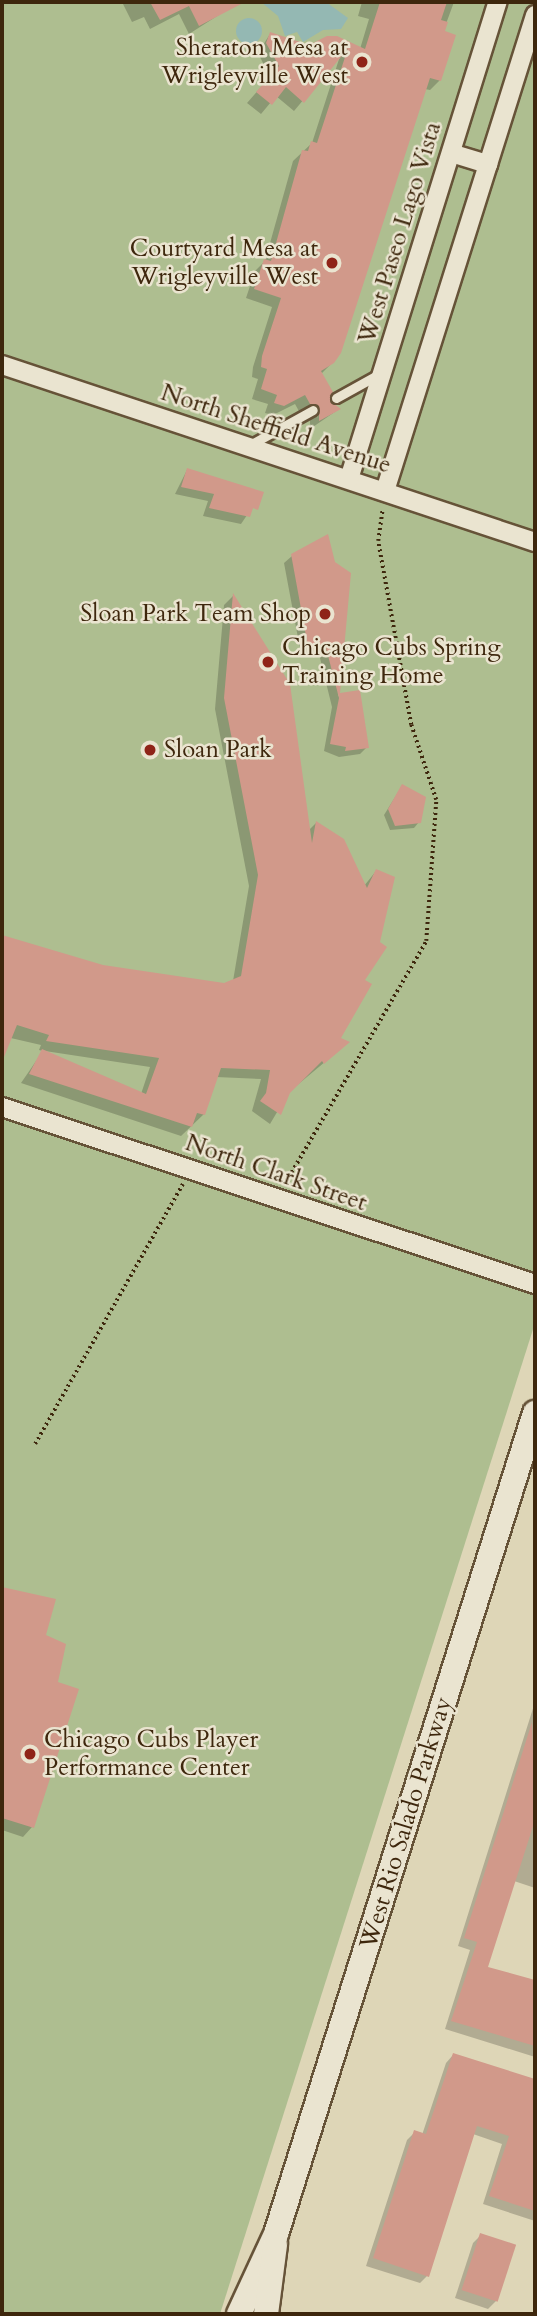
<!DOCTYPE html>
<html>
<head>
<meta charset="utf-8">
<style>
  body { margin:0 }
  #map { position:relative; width:537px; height:2316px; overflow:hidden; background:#ded6b7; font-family:Cardo,serif }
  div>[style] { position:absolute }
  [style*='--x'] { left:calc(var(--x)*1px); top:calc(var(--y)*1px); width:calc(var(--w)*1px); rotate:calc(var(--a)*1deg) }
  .green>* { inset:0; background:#aebe90 }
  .water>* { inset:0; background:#94b8b3 }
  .round { border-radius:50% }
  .shadow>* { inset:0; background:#0003 }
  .building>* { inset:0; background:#d1998a; transform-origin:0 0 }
  .path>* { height:3.5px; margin-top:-1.75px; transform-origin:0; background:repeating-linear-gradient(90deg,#3e270d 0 2px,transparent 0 5.5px) }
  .roads { filter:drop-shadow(2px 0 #665338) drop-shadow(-2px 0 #665338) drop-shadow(0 2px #665338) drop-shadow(0 -2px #665338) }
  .lane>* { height:9px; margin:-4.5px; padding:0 4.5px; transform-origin:4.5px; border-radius:4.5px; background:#eae4d0 }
  .street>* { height:18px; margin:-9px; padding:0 9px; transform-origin:9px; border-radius:9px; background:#eae4d0 }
  .secondary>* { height:24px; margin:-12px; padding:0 12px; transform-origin:12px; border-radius:12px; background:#eae4d0 }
  .dots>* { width:19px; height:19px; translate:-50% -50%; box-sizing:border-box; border:4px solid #eae4d0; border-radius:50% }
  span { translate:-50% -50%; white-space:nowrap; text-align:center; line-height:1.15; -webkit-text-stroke:5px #eae4d0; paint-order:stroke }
  .poi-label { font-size:24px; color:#3e270d }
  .right { translate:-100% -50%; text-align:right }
  .left { translate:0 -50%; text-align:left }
  .street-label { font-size:24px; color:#3e270d }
  .frame { position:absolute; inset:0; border:4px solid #3e270d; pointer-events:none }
</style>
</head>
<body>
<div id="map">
  <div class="green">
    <i style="clip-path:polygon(2px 2px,535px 2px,535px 1323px,220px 2314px,2px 2314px)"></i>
  </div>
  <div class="water">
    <i style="clip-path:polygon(261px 2px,326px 2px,348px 18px,341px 29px,323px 30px,303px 42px,297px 32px,285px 36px,278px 16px)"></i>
    <i class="round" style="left:236px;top:18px;width:26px;height:26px"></i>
  </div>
  <div class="shadow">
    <i style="clip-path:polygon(122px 2px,221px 2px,225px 11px,189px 34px,179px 14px,150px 29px,144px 17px,132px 22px)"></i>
    <i style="clip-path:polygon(evenodd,362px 2px,454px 2px,443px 32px,440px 80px,430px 90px,425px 89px,333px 362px,321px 374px,328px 401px,339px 409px,310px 429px,310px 417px,300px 413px,295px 404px,273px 415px,265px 413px,268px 404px,252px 399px,258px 379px,252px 377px,253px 367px,272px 307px,246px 298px,255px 271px,265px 261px,293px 161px,312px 143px,340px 56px,294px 111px,276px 96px,261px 114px,247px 103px,270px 77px,258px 53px,270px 34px,309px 47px,327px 38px,360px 49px,369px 19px,358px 16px,362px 2px,318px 398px,321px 411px,317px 418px,318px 398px)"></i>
    <i style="clip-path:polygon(187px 470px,262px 493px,241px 524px,203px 516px,208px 501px,175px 494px)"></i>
    <i style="clip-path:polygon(292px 556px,334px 563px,338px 695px,367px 747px,360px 754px,339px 757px,324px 751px,332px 707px,318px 650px,301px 654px,284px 563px)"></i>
    <i style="clip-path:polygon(evenodd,233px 596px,308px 831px,316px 823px,364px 886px,376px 871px,362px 981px,339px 1039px,338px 1051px,289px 1092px,270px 1124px,252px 1111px,261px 1079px,216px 1077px,204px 1114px,181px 1136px,21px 1083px,43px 1051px,39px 1050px,41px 1045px,2px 1036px,2px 938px,103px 967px,225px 984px,233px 981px,249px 886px,215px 709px,224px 605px,233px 596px,45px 1051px,150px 1067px,141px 1094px,45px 1051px)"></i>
    <i style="clip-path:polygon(402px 786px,419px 822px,414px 828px,390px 830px,384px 815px)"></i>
    <i style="clip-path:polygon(2px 1589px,54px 1600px,43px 1636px,32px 1827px,23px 1837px,2px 1830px)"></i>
    <i style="clip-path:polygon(535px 1702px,535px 1888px,514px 1881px,486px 1968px,535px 1982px,535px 2057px,445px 2029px,470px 1950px,458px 1946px)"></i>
    <i style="clip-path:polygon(453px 2055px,535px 2081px,535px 2221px,483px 2204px,502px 2144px,473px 2134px,427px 2276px,420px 2283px,366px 2266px,407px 2140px,415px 2132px,422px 2135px,446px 2063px)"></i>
    <i style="clip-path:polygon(481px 2235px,496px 2301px,488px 2309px,455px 2298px,473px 2243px)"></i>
  </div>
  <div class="building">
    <i style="clip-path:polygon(150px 2px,245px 2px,199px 26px,189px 6px,160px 20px)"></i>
    <i style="clip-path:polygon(380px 2px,447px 2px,441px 20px,448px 22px,445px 31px,456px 35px,441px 81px,430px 78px,341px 353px,334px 363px,321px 371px,333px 392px,330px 401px,341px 409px,319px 421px,319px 407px,310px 404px,305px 395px,284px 406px,274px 403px,277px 395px,261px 389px,267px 369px,261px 367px,262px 356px,281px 298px,254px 289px,264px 259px,271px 261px,302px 150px,308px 151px,311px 141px,317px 143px,348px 48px,304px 103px,286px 87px,272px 105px,256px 92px,279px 66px,266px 43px,270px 32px,309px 45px,327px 36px,337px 36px,365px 49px)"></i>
    <i style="clip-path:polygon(187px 468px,264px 492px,258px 510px,253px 508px,250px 517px,209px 508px,214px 494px,181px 487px)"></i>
    <i style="clip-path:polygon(328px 534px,335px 562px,351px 573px,340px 693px,360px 690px,369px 748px,345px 751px,346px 747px,330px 744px,339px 698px,325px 644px,308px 647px,291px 554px)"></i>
    <i style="clip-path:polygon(233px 593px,290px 684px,312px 843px,316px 821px,344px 839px,367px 888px,376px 869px,395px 877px,380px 942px,387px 947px,365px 980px,372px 984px,341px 1038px,350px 1042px,324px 1064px,322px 1061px,290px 1093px,281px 1115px,260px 1101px,266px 1093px,270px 1070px,221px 1068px,205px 1115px,197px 1113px,192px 1127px,29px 1074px,42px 1049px,146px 1094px,159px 1058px,46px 1041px,49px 1035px,17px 1025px,2px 1062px,2px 935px,103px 965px,224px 983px,241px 976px,258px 875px,224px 698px)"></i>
    <i style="clip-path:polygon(402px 784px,426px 797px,421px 823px,395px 826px,388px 809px)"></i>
    <i style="clip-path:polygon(2px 1587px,56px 1599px,46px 1635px,66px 1644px,58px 1682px,79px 1689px,34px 1828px,2px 1818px)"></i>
    <i style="clip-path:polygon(532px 1722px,535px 1820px,488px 1967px,535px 1980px,535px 2046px,451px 2021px,477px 1942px,464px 1938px)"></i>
    <i style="clip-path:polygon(453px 2053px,535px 2079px,535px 2211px,489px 2196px,509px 2136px,477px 2126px,429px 2277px,373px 2258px,414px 2130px,426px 2134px)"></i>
    <i style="left:480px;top:2233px;width:38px;height:60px;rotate:18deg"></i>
  </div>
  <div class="path">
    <i style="--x:286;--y:1182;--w:279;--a:-59.8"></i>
    <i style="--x:426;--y:941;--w:141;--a:-85.9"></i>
    <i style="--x:436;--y:800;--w:79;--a:-108.4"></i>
    <i style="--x:411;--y:725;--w:187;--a:-100.2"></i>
    <i style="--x:378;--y:541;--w:30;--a:-82"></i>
    <i style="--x:35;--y:1444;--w:299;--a:-60.4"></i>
  </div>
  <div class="roads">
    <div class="lane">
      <i style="--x:336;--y:398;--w:51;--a:-29.1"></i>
      <i style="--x:248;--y:446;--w:74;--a:-29"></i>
    </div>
    <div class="street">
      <i style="--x:451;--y:153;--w:39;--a:17"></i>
      <i style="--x:2;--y:365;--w:562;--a:18.37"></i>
      <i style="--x:349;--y:479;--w:500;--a:-72.7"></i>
      <i style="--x:385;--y:491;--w:499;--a:-72.5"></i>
      <i style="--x:2;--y:1107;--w:562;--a:18.37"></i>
    </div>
    <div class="secondary">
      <i style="--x:239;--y:2314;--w:88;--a:-65.2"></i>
      <i style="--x:276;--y:2234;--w:861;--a:-72.49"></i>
      <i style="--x:266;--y:2314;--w:70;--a:-82.6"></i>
    </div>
  </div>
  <div class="dots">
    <i style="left:362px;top:62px;background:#8f2418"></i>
    <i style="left:332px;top:263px;background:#8f2418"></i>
    <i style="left:325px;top:614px;background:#8f2418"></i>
    <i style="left:268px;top:662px;background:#8f2418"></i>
    <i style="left:150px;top:750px;background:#8f2418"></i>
    <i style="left:30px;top:1754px;background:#8f2418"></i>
  </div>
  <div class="poi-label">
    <span class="right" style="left:348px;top:62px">Sheraton Mesa at<br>Wrigleyville West</span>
    <span class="right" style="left:318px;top:263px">Courtyard Mesa at<br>Wrigleyville West</span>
    <span class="right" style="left:311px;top:614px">Sloan Park Team Shop</span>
    <span class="left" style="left:282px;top:662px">Chicago Cubs Spring<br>Training Home</span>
    <span class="left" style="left:164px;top:750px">Sloan Park</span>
    <span class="left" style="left:44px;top:1754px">Chicago Cubs Player<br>Performance Center</span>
  </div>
  <div class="street-label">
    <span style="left:400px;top:233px;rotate:-73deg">West Paseo Lago Vista</span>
    <span style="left:276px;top:429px;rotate:18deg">North Sheffield Avenue</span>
    <span style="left:276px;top:1173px;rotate:19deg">North Clark Street</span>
    <span style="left:406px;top:1823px;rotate:-73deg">West Rio Salado Parkway</span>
  </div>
  <div class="frame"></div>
</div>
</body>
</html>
